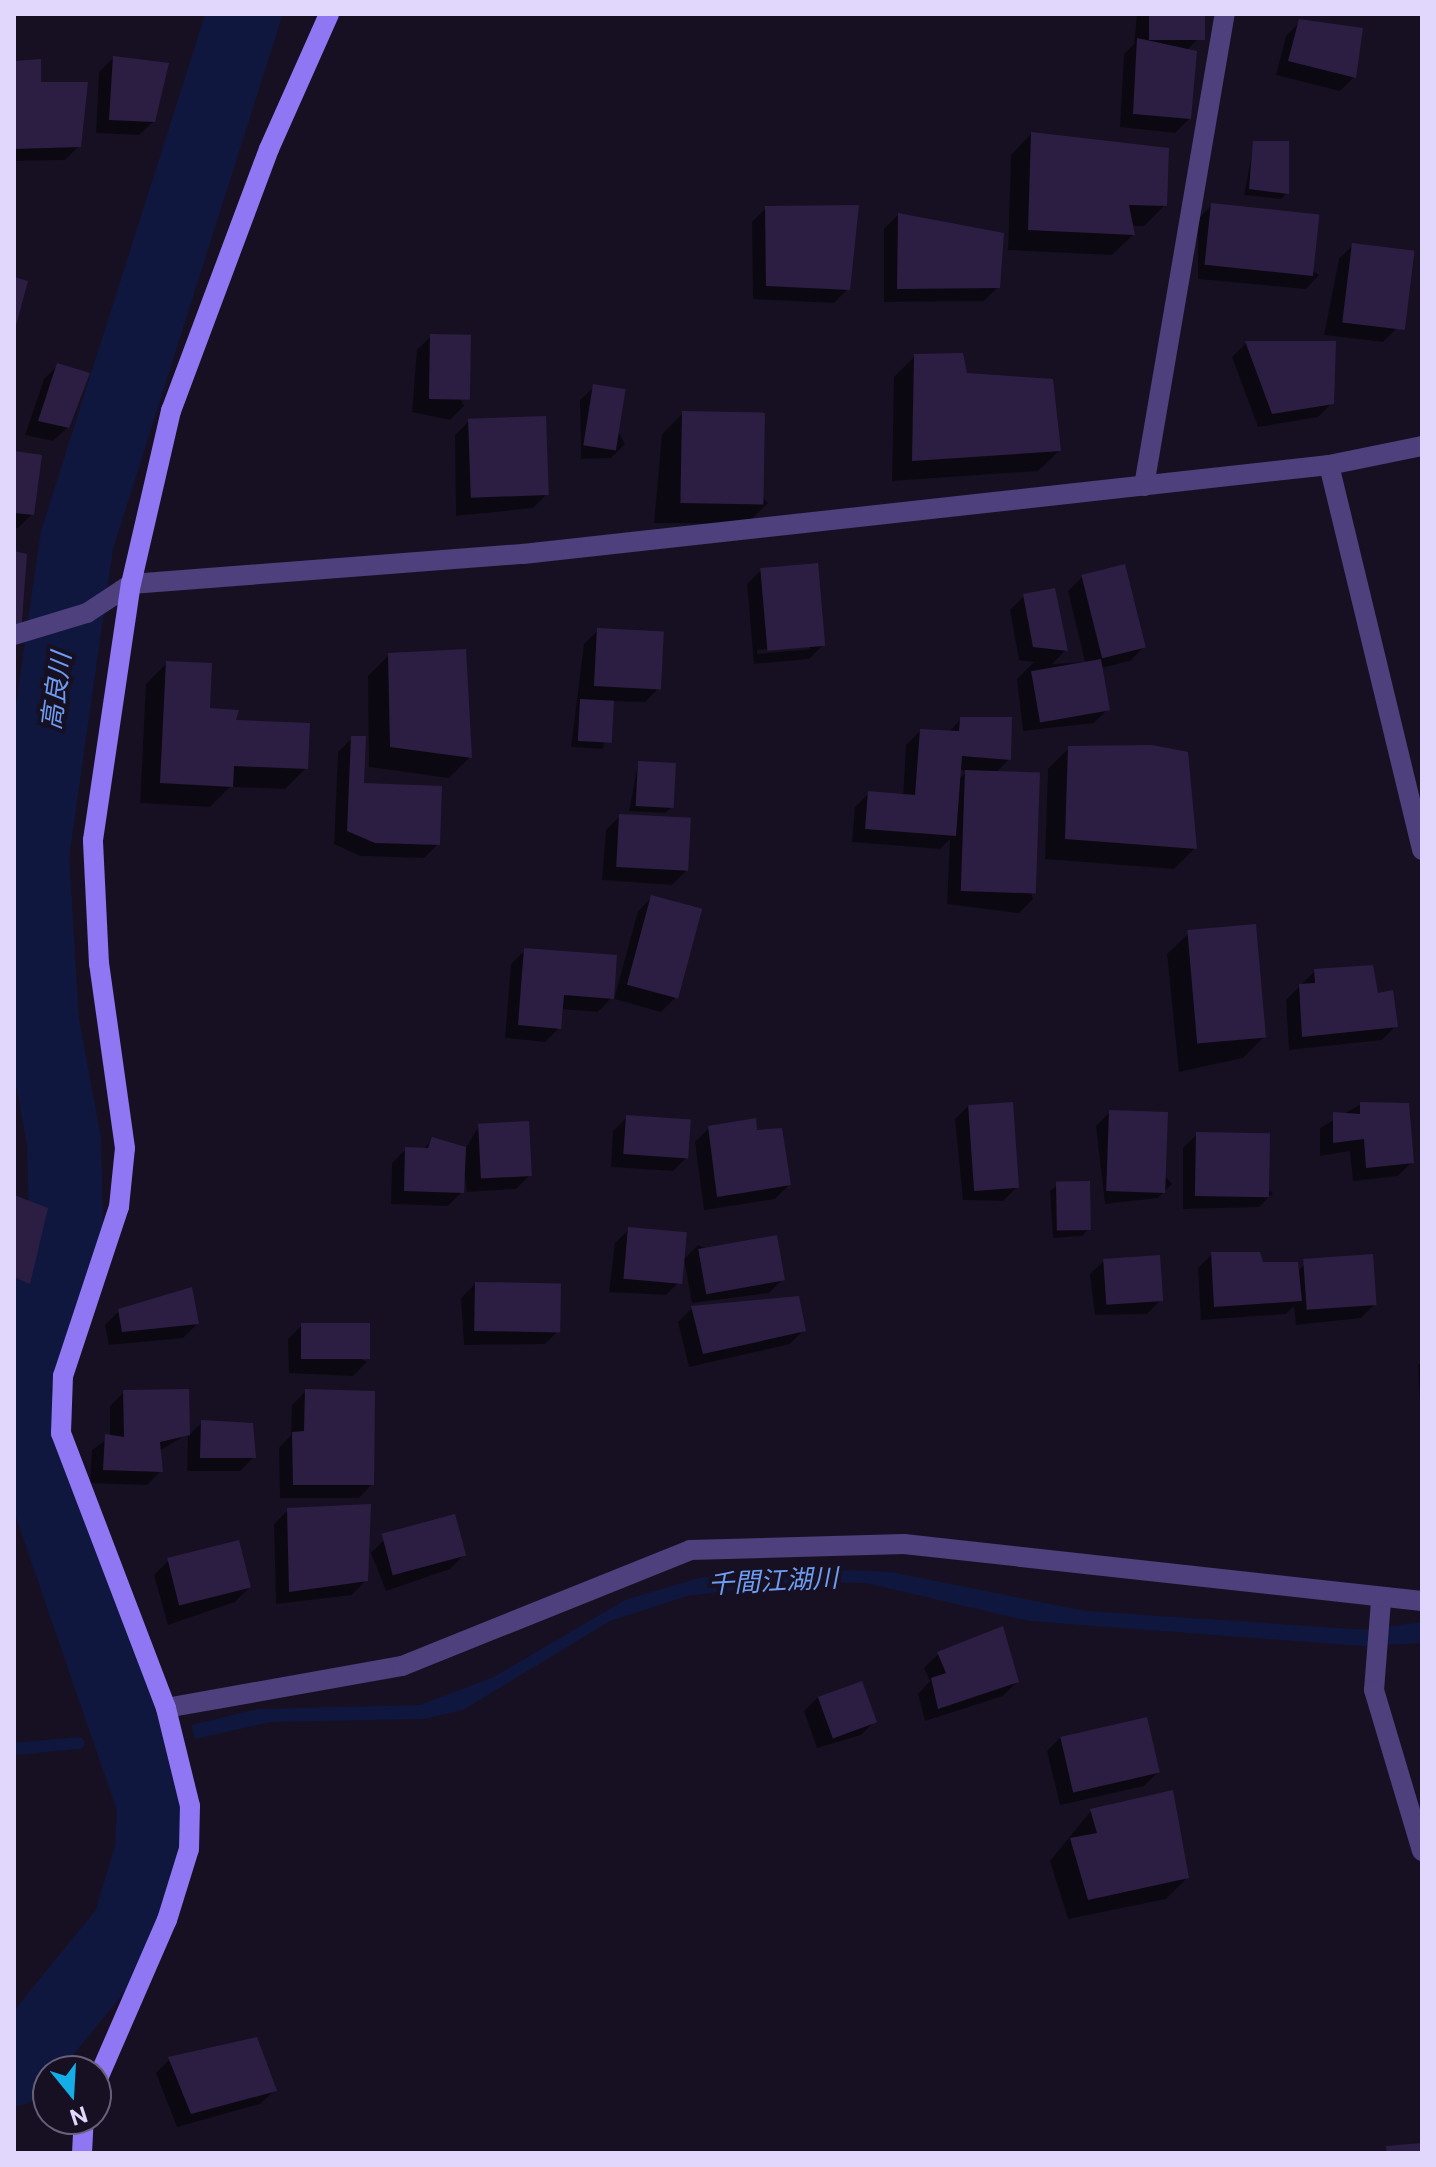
<!DOCTYPE html>
<html>
<head>
<meta charset="utf-8">
<style>
  body { margin:0 }
  #map { position:relative; width:1436px; height:2167px; overflow:hidden; background:#171023; font-family:"Public Sans","Noto Sans JP",sans-serif }
  div>[style] { position:absolute }
  [style*='--x'] { left:calc(var(--x)*1px); top:calc(var(--y)*1px); width:calc(var(--w)*1px); rotate:calc(var(--a)*1deg) }
  .water>* { inset:0; background:#0f173e }
  .shadow>* { inset:0; background:#0007 }
  .stream>* { height:12px; margin:-6px; padding:0 6px; transform-origin:6px; border-radius:6px; background:#0f173e }
  .river>* { height:74px; margin:-37px; padding:0 37px; transform-origin:37px; border-radius:37px; background:#0f173e }
  .building>* { inset:0; background:#2c1e42; transform-origin:0 0 }
  .street>* { height:20px; margin:-10px; padding:0 10px; transform-origin:10px; border-radius:10px; background:#4d407d }
  .secondary>* { height:20px; margin:-10px; padding:0 10px; transform-origin:10px; border-radius:10px; background:#8f76f2 }
  span { translate:-50% -50%; white-space:nowrap; text-align:center; line-height:1.15; -webkit-text-stroke:8px #171023; paint-order:stroke }
  .water-label { font-size:26px; color:#6d9df2; font-style:italic }
  .frame { position:absolute; inset:0; border:16px solid #e1d6fb; pointer-events:none }
  .north { position:absolute; left:32px; top:2055px; width:80px; height:80px; box-sizing:border-box; background:#171023; border:2px solid #685f79; border-radius:50%; rotate:162deg; font-size:22px; font-weight:700; line-height:32px; text-align:center; color:#e1d6fb }
  .north::after { content:''; display:block; margin:auto; width:28px; height:36px; background:#15ade8; clip-path:polygon(50% 0,100% 100%,50% 72%,0 100%) }
</style>
</head>
<body>
<div id="map">
  <div class="water">
    <i style="clip-path:polygon(781px 1568px,891px 1572px,1085px 1611px,1367px 1630px,1422px 1622px,1422px 1643px,1362px 1646px,1029px 1621px,866px 1583px,798px 1582px,687px 1596px,610px 1621px,463px 1710px,424px 1719px,271px 1722px,195px 1739px,191px 1725px,258px 1709px,420px 1705px,494px 1677px,625px 1600px,699px 1578px)"></i>
  </div>
  <div class="shadow">
    <i style="clip-path:polygon(1137px 14px,1203px 14px,1198px 39px,1186px 51px,1189px 119px,1175px 133px,1120px 127px,1124px 54px,1134px 44px)"></i>
    <i style="clip-path:polygon(1300px 22px,1354px 77px,1340px 91px,1276px 75px,1286px 36px)"></i>
    <i style="clip-path:polygon(113px 58px,154px 121px,139px 135px,96px 133px,99px 72px)"></i>
    <i style="clip-path:polygon(14px 63px,79px 146px,65px 160px,14px 161px)"></i>
    <i style="clip-path:polygon(1031px 134px,1165px 205px,1144px 226px,1131px 226px,1133px 235px,1112px 255px,1008px 250px,1011px 155px)"></i>
    <i style="clip-path:polygon(1254px 143px,1287px 193px,1281px 199px,1244px 195px)"></i>
    <i style="clip-path:polygon(1211px 206px,1319px 275px,1306px 289px,1198px 279px,1198px 219px)"></i>
    <i style="clip-path:polygon(766px 208px,848px 289px,834px 303px,753px 299px,752px 222px)"></i>
    <i style="clip-path:polygon(898px 215px,998px 287px,984px 301px,884px 302px,884px 229px)"></i>
    <i style="clip-path:polygon(1353px 245px,1397px 328px,1383px 342px,1324px 335px,1339px 259px)"></i>
    <i style="clip-path:polygon(431px 336px,464px 406px,450px 420px,412px 412px,417px 350px)"></i>
    <i style="clip-path:polygon(1246px 343px,1332px 403px,1318px 417px,1258px 427px,1232px 357px)"></i>
    <i style="clip-path:polygon(915px 356px,965px 375px,1059px 451px,1038px 471px,892px 481px,894px 377px)"></i>
    <i style="clip-path:polygon(58px 365px,68px 427px,53px 441px,25px 435px,44px 379px)"></i>
    <i style="clip-path:polygon(594px 387px,625px 444px,611px 458px,581px 459px,580px 400px)"></i>
    <i style="clip-path:polygon(683px 413px,768px 503px,747px 524px,654px 523px,662px 434px)"></i>
    <i style="clip-path:polygon(469px 421px,547px 494px,533px 508px,456px 516px,455px 435px)"></i>
    <i style="clip-path:polygon(14px 453px,32px 514px,18px 528px,14px 528px)"></i>
    <i style="clip-path:polygon(evenodd,761px 570px,823px 645px,809px 659px,754px 664px,747px 584px,761px 570px,810px 645px,810px 649px,757px 654px,757px 650px,810px 645px)"></i>
    <i style="clip-path:polygon(1082px 577px,1144px 647px,1130px 661px,1101px 668px,1108px 709px,1094px 723px,1023px 731px,1017px 679px,1034px 662px,1019px 660px,1010px 610px,1024px 596px,1065px 651px,1052px 664px,1085px 662px,1068px 591px)"></i>
    <i style="clip-path:polygon(598px 630px,659px 688px,645px 702px,612px 701px,603px 749px,571px 747px,584px 644px)"></i>
    <i style="clip-path:polygon(389px 655px,470px 757px,449px 778px,369px 767px,368px 676px)"></i>
    <i style="clip-path:polygon(167px 663px,208px 710px,306px 768px,285px 789px,230px 787px,210px 807px,140px 803px,146px 684px)"></i>
    <i style="clip-path:polygon(evenodd,961px 719px,1009px 759px,996px 773px,1033px 899px,1019px 913px,947px 904px,950px 839px,940px 849px,852px 842px,855px 807px,869px 793px,903px 796px,906px 745px,920px 731px,948px 733px,961px 719px,959px 770px,967px 771px,958px 780px,959px 770px)"></i>
    <i style="clip-path:polygon(352px 738px,362px 785px,438px 844px,424px 858px,360px 856px,334px 844px,338px 752px)"></i>
    <i style="clip-path:polygon(1069px 748px,1195px 848px,1174px 869px,1045px 859px,1048px 769px)"></i>
    <i style="clip-path:polygon(638px 763px,672px 807px,665px 813px,629px 811px)"></i>
    <i style="clip-path:polygon(620px 816px,686px 871px,672px 885px,602px 880px,606px 830px)"></i>
    <i style="clip-path:polygon(652px 897px,675px 998px,661px 1012px,611px 998px,598px 1012px,561px 1009px,559px 1028px,545px 1042px,505px 1038px,511px 964px,525px 950px,614px 999px,638px 911px)"></i>
    <i style="clip-path:polygon(1188px 934px,1264px 1037px,1243px 1058px,1179px 1072px,1167px 954px)"></i>
    <i style="clip-path:polygon(1315px 971px,1377px 995px,1396px 1026px,1382px 1040px,1289px 1050px,1286px 1000px)"></i>
    <i style="clip-path:polygon(1361px 1104px,1412px 1162px,1398px 1176px,1353px 1181px,1350px 1151px,1320px 1156px,1320px 1128px)"></i>
    <i style="clip-path:polygon(969px 1105px,1017px 1187px,1003px 1201px,963px 1200px,955px 1119px)"></i>
    <i style="clip-path:polygon(1110px 1112px,1172px 1184px,1158px 1198px,1105px 1204px,1096px 1126px)"></i>
    <i style="clip-path:polygon(627px 1117px,687px 1157px,673px 1171px,611px 1167px,613px 1131px)"></i>
    <i style="clip-path:polygon(479px 1126px,530px 1175px,516px 1189px,467px 1192px,463px 1167px,462px 1192px,448px 1206px,391px 1204px,392px 1163px,406px 1149px,422px 1150px,433px 1139px,465px 1149px)"></i>
    <i style="clip-path:polygon(709px 1128px,755px 1132px,789px 1185px,775px 1199px,704px 1210px,695px 1142px)"></i>
    <i style="clip-path:polygon(1197px 1134px,1273px 1193px,1259px 1207px,1183px 1209px,1183px 1148px)"></i>
    <i style="clip-path:polygon(1057px 1185px,1089px 1229px,1082px 1236px,1053px 1238px,1050px 1191px)"></i>
    <i style="clip-path:polygon(14px 1197px,28px 1283px,14px 1297px)"></i>
    <i style="clip-path:polygon(629px 1229px,680px 1281px,666px 1295px,609px 1292px,615px 1243px)"></i>
    <i style="clip-path:polygon(698px 1245px,783px 1279px,769px 1293px,692px 1303px,684px 1259px)"></i>
    <i style="clip-path:polygon(1212px 1254px,1297px 1272px,1304px 1265px,1375px 1304px,1361px 1318px,1296px 1325px,1294px 1306px,1286px 1314px,1201px 1320px,1198px 1268px)"></i>
    <i style="clip-path:polygon(1104px 1261px,1161px 1300px,1147px 1314px,1095px 1315px,1090px 1274px)"></i>
    <i style="clip-path:polygon(475px 1284px,559px 1330px,545px 1344px,464px 1345px,461px 1298px)"></i>
    <i style="clip-path:polygon(692px 1308px,804px 1330px,790px 1344px,689px 1367px,678px 1322px)"></i>
    <i style="clip-path:polygon(119px 1311px,197px 1324px,183px 1338px,109px 1345px,105px 1325px)"></i>
    <i style="clip-path:polygon(302px 1325px,367px 1362px,353px 1376px,289px 1373px,288px 1339px)"></i>
    <i style="clip-path:polygon(1422px 1361px,1422px 1422px,1421px 1422px,1418px 1365px)"></i>
    <i style="clip-path:polygon(187px 1391px,188px 1436px,202px 1422px,254px 1457px,240px 1471px,187px 1471px,188px 1434px,159px 1451px,161px 1471px,147px 1485px,90px 1483px,92px 1450px,110px 1437px,110px 1406px,124px 1392px)"></i>
    <i style="clip-path:polygon(306px 1391px,372px 1484px,359px 1498px,280px 1498px,279px 1448px,291px 1435px,292px 1405px)"></i>
    <i style="clip-path:polygon(288px 1510px,366px 1580px,352px 1595px,276px 1604px,274px 1524px)"></i>
    <i style="clip-path:polygon(385px 1539px,464px 1555px,450px 1569px,386px 1591px,371px 1553px)"></i>
    <i style="clip-path:polygon(168px 1561px,249px 1588px,235px 1602px,168px 1625px,154px 1575px)"></i>
    <i style="clip-path:polygon(938px 1654px,1017px 1682px,1003px 1696px,925px 1721px,918px 1694px,930px 1681px,924px 1668px)"></i>
    <i style="clip-path:polygon(818px 1697px,874px 1722px,861px 1735px,817px 1748px,804px 1711px)"></i>
    <i style="clip-path:polygon(1061px 1737px,1158px 1772px,1144px 1786px,1060px 1805px,1047px 1751px)"></i>
    <i style="clip-path:polygon(1091px 1811px,1187px 1878px,1166px 1899px,1068px 1919px,1050px 1861px)"></i>
    <i style="clip-path:polygon(170px 2059px,274px 2091px,260px 2104px,177px 2127px,156px 2073px)"></i>
  </div>
  <div class="stream">
    <i style="--x:14;--y:1749;--w:65;--a:-5.3"></i>
    <i style="--x:137;--y:1753;--w:4;--a:-27"></i>
  </div>
  <div class="river">
    <i style="--x:14;--y:1384;--w:170;--a:-72.2"></i>
    <i style="--x:66;--y:1222;--w:81;--a:-91.4"></i>
    <i style="--x:64;--y:1141;--w:121;--a:-100.5"></i>
    <i style="--x:42;--y:1022;--w:167;--a:-93.4"></i>
    <i style="--x:32;--y:855;--w:318;--a:-81.9"></i>
    <i style="--x:77;--y:540;--w:552;--a:-72.39"></i>
    <i style="--x:14;--y:1398;--w:429;--a:71"></i>
    <i style="--x:154;--y:1804;--w:47;--a:92.4"></i>
    <i style="--x:152;--y:1851;--w:80;--a:106.6"></i>
    <i style="--x:129;--y:1928;--w:182;--a:129.2"></i>
  </div>
  <div class="building">
    <i style="left:1149px;top:14px;width:56px;height:26px"></i>
    <i style="clip-path:polygon(1299px 19px,1363px 28px,1356px 78px,1288px 61px)"></i>
    <i style="clip-path:polygon(1137px 38px,1197px 51px,1191px 119px,1133px 114px)"></i>
    <i style="clip-path:polygon(113px 56px,169px 63px,155px 122px,109px 120px)"></i>
    <i style="clip-path:polygon(41px 59px,41px 82px,88px 82px,81px 147px,14px 149px,14px 61px)"></i>
    <i style="clip-path:polygon(1031px 132px,1169px 148px,1167px 206px,1129px 205px,1135px 235px,1028px 230px)"></i>
    <i style="clip-path:polygon(1253px 141px,1289px 141px,1289px 194px,1249px 189px)"></i>
    <i style="left:1211px;top:203px;width:109px;height:62px;rotate:6deg"></i>
    <i style="clip-path:polygon(859px 205px,850px 290px,766px 286px,765px 206px)"></i>
    <i style="clip-path:polygon(898px 213px,1004px 233px,1000px 288px,897px 289px)"></i>
    <i style="left:1352px;top:243px;width:63px;height:80px;rotate:7deg"></i>
    <i style="clip-path:polygon(14px 277px,28px 281px,15px 329px,14px 329px)"></i>
    <i style="left:430px;top:334px;width:41px;height:65px;rotate:1deg"></i>
    <i style="clip-path:polygon(1245px 341px,1336px 341px,1334px 404px,1272px 414px)"></i>
    <i style="clip-path:polygon(963px 353px,967px 373px,1053px 379px,1061px 451px,912px 461px,914px 354px)"></i>
    <i style="clip-path:polygon(57px 363px,90px 373px,69px 428px,38px 421px)"></i>
    <i style="left:593px;top:384px;width:33px;height:62px;rotate:9deg"></i>
    <i style="left:682px;top:411px;width:83px;height:92px;rotate:1deg"></i>
    <i style="left:546px;top:416px;width:79px;height:78px;rotate:88deg"></i>
    <i style="clip-path:polygon(14px 451px,42px 455px,34px 515px,14px 513px)"></i>
    <i style="clip-path:polygon(14px 551px,27px 554px,21px 633px,14px 632px)"></i>
    <i style="left:818px;top:563px;width:83px;height:58px;rotate:85deg"></i>
    <i style="left:1125px;top:564px;width:86px;height:45px;rotate:76deg"></i>
    <i style="clip-path:polygon(1055px 588px,1068px 651px,1033px 647px,1023px 594px)"></i>
    <i style="left:597px;top:628px;width:67px;height:58px;rotate:3deg"></i>
    <i style="clip-path:polygon(466px 649px,472px 758px,390px 747px,388px 653px)"></i>
    <i style="left:1101px;top:659px;width:52px;height:71px;rotate:80deg"></i>
    <i style="clip-path:polygon(166px 661px,212px 663px,210px 708px,239px 710px,236px 720px,310px 723px,308px 769px,234px 766px,233px 787px,160px 783px)"></i>
    <i style="left:580px;top:699px;width:34px;height:42px;rotate:3deg"></i>
    <i style="clip-path:polygon(960px 717px,1012px 717px,1011px 760px,962px 756px,956px 836px,865px 829px,868px 791px,915px 795px,920px 729px,959px 731px)"></i>
    <i style="clip-path:polygon(351px 736px,366px 736px,364px 783px,442px 786px,440px 845px,375px 843px,347px 831px)"></i>
    <i style="clip-path:polygon(1152px 745px,1188px 752px,1197px 849px,1065px 839px,1068px 746px)"></i>
    <i style="left:638px;top:761px;width:38px;height:45px;rotate:3deg"></i>
    <i style="left:965px;top:770px;width:75px;height:121px;rotate:2deg"></i>
    <i style="left:619px;top:814px;width:72px;height:53px;rotate:3deg"></i>
    <i style="left:651px;top:895px;width:53px;height:93px;rotate:15deg"></i>
    <i style="left:1256px;top:924px;width:114px;height:69px;rotate:85deg"></i>
    <i style="clip-path:polygon(524px 948px,617px 955px,614px 999px,564px 995px,561px 1029px,518px 1025px)"></i>
    <i style="clip-path:polygon(1373px 965px,1378px 993px,1393px 990px,1398px 1027px,1302px 1037px,1299px 984px,1315px 983px,1314px 969px)"></i>
    <i style="left:1013px;top:1102px;width:86px;height:45px;rotate:86deg"></i>
    <i style="clip-path:polygon(1360px 1102px,1409px 1103px,1414px 1163px,1366px 1168px,1364px 1139px,1333px 1143px,1333px 1112px,1360px 1114px)"></i>
    <i style="left:1109px;top:1110px;width:59px;height:81px;rotate:2deg"></i>
    <i style="left:626px;top:1115px;width:65px;height:39px;rotate:4deg"></i>
    <i style="clip-path:polygon(756px 1118px,757px 1130px,782px 1128px,791px 1185px,717px 1197px,708px 1126px)"></i>
    <i style="left:529px;top:1121px;width:55px;height:51px;rotate:87deg"></i>
    <i style="left:1196px;top:1132px;width:74px;height:64px;rotate:1deg"></i>
    <i style="clip-path:polygon(432px 1137px,466px 1147px,464px 1193px,404px 1191px,405px 1147px,428px 1148px)"></i>
    <i style="left:1090px;top:1181px;width:49px;height:34px;rotate:89deg"></i>
    <i style="clip-path:polygon(14px 1195px,48px 1208px,30px 1284px,14px 1277px)"></i>
    <i style="left:628px;top:1227px;width:59px;height:52px;rotate:5deg"></i>
    <i style="left:777px;top:1235px;width:46px;height:80px;rotate:80deg"></i>
    <i style="clip-path:polygon(1211px 1252px,1260px 1252px,1263px 1262px,1298px 1262px,1302px 1301px,1214px 1307px)"></i>
    <i style="left:1373px;top:1254px;width:51px;height:70px;rotate:86deg"></i>
    <i style="left:1160px;top:1255px;width:46px;height:57px;rotate:86deg"></i>
    <i style="left:475px;top:1282px;width:86px;height:49px;rotate:1deg"></i>
    <i style="clip-path:polygon(192px 1287px,199px 1324px,122px 1332px,118px 1309px)"></i>
    <i style="clip-path:polygon(799px 1296px,806px 1331px,703px 1354px,691px 1306px)"></i>
    <i style="left:301px;top:1323px;width:69px;height:36px"></i>
    <i style="clip-path:polygon(189px 1389px,190px 1435px,160px 1442px,163px 1472px,103px 1470px,105px 1434px,124px 1437px,123px 1390px)"></i>
    <i style="clip-path:polygon(305px 1389px,375px 1391px,374px 1485px,293px 1485px,292px 1432px,304px 1431px)"></i>
    <i style="clip-path:polygon(201px 1420px,253px 1423px,256px 1458px,200px 1458px)"></i>
    <i style="clip-path:polygon(371px 1504px,368px 1581px,289px 1592px,287px 1508px)"></i>
    <i style="left:455px;top:1514px;width:43px;height:76px;rotate:75deg"></i>
    <i style="left:239px;top:1540px;width:49px;height:74px;rotate:76deg"></i>
    <i style="clip-path:polygon(1003px 1626px,1019px 1682px,938px 1709px,931px 1678px,946px 1673px,937px 1652px)"></i>
    <i style="left:862px;top:1681px;width:44px;height:47px;rotate:70deg"></i>
    <i style="left:1147px;top:1717px;width:57px;height:89px;rotate:77deg"></i>
    <i style="clip-path:polygon(1173px 1790px,1189px 1878px,1088px 1900px,1070px 1838px,1097px 1833px,1090px 1809px)"></i>
    <i style="clip-path:polygon(257px 2037px,277px 2091px,191px 2114px,168px 2057px)"></i>
    <i style="clip-path:polygon(1422px 2143px,1422px 2153px,1387px 2153px,1386px 2146px)"></i>
  </div>
  <div class="street">
    <i style="--x:1329;--y:465;--w:396;--a:76.4"></i>
    <i style="--x:1144;--y:486;--w:479;--a:-80.3"></i>
    <i style="--x:14;--y:635;--w:76;--a:-16.8"></i>
    <i style="--x:87;--y:613;--w:53;--a:-33.4"></i>
    <i style="--x:131;--y:584;--w:393;--a:-4.4"></i>
    <i style="--x:523;--y:554;--w:811;--a:-6.3"></i>
    <i style="--x:1329;--y:465;--w:95;--a:-11.5"></i>
    <i style="--x:1381;--y:1601;--w:89;--a:94.5"></i>
    <i style="--x:1374;--y:1690;--w:168;--a:73.4"></i>
    <i style="--x:166;--y:1708;--w:240;--a:-10.1"></i>
    <i style="--x:402;--y:1666;--w:310;--a:-21.9"></i>
    <i style="--x:690;--y:1550;--w:214;--a:-1.6"></i>
    <i style="--x:904;--y:1544;--w:521;--a:6.28"></i>
  </div>
  <div class="secondary">
    <i style="--x:96;--y:2083;--w:178;--a:-66.5"></i>
    <i style="--x:167;--y:1920;--w:74;--a:-72.8"></i>
    <i style="--x:189;--y:1849;--w:43;--a:-88.7"></i>
    <i style="--x:190;--y:1806;--w:101;--a:-103.8"></i>
    <i style="--x:166;--y:1708;--w:294;--a:-110.9"></i>
    <i style="--x:61;--y:1433;--w:57;--a:-88"></i>
    <i style="--x:63;--y:1376;--w:178;--a:-71.7"></i>
    <i style="--x:119;--y:1207;--w:59;--a:-84.2"></i>
    <i style="--x:125;--y:1148;--w:186;--a:-98"></i>
    <i style="--x:99;--y:964;--w:124;--a:-92.8"></i>
    <i style="--x:93;--y:840;--w:259;--a:-81.6"></i>
    <i style="--x:131;--y:584;--w:178;--a:-77"></i>
    <i style="--x:171;--y:411;--w:280;--a:-69.5"></i>
    <i style="--x:269;--y:149;--w:148;--a:-66"></i>
    <i style="--x:82;--y:2153;--w:34;--a:-87"></i>
  </div>
  <div class="water-label">
    <span style="left:56px;top:691px;rotate:-82deg">高良川</span>
    <span style="left:773px;top:1581px;rotate:-3deg">千間江湖川</span>
  </div>
  <div class="frame"></div>
  <div class="north">N</div>
</div>
</body>
</html>
